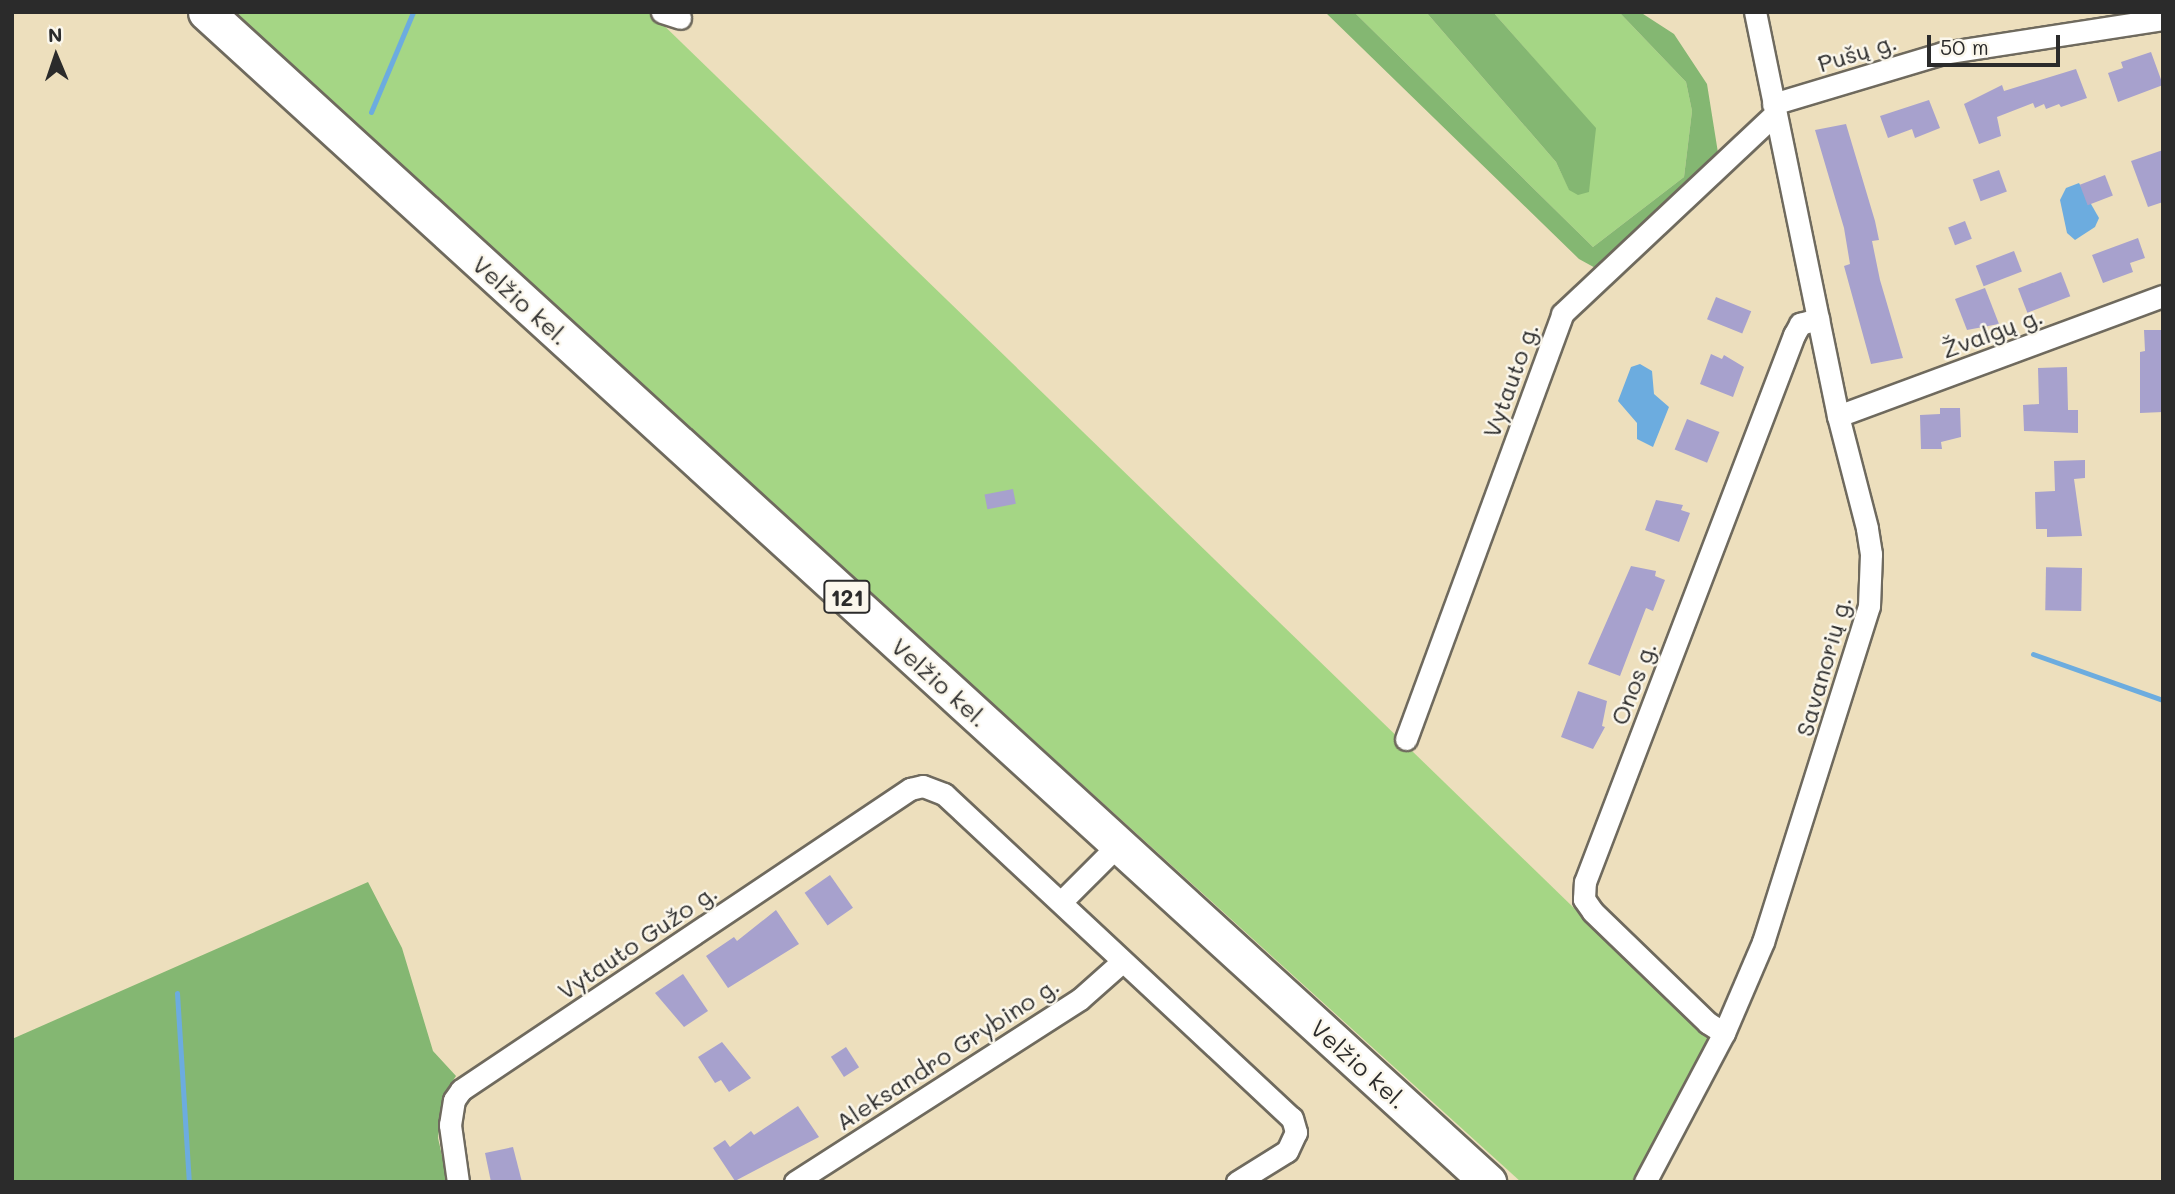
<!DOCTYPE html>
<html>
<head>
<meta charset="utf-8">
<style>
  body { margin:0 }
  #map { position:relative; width:2175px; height:1194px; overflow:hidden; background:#eddfbd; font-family:Mali,sans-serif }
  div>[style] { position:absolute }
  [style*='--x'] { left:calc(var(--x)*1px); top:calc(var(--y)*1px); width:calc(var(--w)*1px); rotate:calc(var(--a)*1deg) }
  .green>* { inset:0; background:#a5d685 }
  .forest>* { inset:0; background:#84b772 }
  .water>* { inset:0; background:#6cacdf }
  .stream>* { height:5px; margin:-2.5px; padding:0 2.5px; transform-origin:2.5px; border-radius:2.5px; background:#6cacdf }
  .building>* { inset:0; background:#a7a1cd; transform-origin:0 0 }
  .roads { filter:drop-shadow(2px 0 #6f6a5e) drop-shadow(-2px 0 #6f6a5e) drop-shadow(0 2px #6f6a5e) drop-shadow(0 -2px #6f6a5e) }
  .street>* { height:21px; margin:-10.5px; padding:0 10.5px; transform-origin:10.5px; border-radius:10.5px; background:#fff }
  .primary>* { height:35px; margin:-17.5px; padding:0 17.5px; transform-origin:17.5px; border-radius:17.5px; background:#fff }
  span { translate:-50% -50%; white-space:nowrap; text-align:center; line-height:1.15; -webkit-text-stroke:5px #fbf7ec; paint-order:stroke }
  .shield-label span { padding:2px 5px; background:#fbf7ec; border:2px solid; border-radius:5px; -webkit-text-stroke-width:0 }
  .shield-label { font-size:23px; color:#2b2b2b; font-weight:700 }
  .street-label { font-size:24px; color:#2b2b2b }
  .frame { position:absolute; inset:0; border:14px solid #2b2b2b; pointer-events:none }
  .north { position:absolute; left:21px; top:21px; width:70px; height:70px; -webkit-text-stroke:5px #fbf7ec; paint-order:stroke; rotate:358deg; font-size:19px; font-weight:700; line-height:28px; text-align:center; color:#2b2b2b }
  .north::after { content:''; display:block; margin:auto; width:24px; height:32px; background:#2b2b2b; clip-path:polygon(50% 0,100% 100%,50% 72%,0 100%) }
  .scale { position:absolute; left:1927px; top:35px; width:133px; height:32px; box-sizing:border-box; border:4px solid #2b2b2b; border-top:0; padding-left:9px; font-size:21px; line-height:24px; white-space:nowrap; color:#2b2b2b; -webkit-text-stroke:5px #fbf7ec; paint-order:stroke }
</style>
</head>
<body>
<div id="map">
  <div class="green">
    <i style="clip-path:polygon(230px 12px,650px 12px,1708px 1038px,1633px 1182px,1521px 1182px)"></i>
    <i style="clip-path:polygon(1354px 12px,1426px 12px,1556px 162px,1569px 189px,1595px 128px,1493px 12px,1619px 12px,1686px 82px,1692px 111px,1684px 177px,1593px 247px)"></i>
  </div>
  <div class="forest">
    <i style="clip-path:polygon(1325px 12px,1354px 12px,1593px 247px,1684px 177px,1692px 111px,1686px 82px,1619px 12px,1640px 12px,1674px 34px,1707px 84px,1719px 159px,1599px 270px,1579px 259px)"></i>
    <i style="clip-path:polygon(1426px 12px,1493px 12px,1596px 128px,1589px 192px,1578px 195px,1569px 190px,1556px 162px)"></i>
    <i style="clip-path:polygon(368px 882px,402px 948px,433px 1051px,456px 1076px,444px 1094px,438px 1138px,448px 1182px,12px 1182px,12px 1039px)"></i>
  </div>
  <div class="water">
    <i style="clip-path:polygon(2079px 183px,2099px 218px,2095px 227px,2075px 240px,2067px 233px,2060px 200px,2066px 188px)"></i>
    <i style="clip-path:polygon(1640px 364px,1652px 371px,1654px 394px,1669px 407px,1653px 447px,1637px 439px,1637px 423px,1618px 401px,1631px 367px)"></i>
  </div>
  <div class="stream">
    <i style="--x:371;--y:112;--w:108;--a:-67.2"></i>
    <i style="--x:2033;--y:654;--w:138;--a:19.5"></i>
    <i style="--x:177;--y:993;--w:189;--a:86.4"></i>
  </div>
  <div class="building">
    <i style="clip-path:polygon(2151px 52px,2163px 85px,2118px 102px,2108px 73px,2123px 68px,2121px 62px)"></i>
    <i style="clip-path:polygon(2076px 69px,2087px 98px,2061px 107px,2059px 104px,2046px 109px,2044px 104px,2035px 108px,2033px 103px,1997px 117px,2001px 136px,1979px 144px,1964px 104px,2002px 85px,2004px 91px)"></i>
    <i style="clip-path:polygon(1929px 100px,1940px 128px,1915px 138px,1912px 129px,1888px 138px,1880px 116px)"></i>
    <i style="clip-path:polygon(1846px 124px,1875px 221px,1879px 240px,1872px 241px,1880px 280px,1903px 358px,1871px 364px,1844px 266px,1850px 264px,1844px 228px,1815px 130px)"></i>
    <i style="clip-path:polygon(2163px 150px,2163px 202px,2148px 207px,2131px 161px)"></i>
    <i style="left:1999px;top:170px;width:23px;height:28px;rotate:70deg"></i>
    <i style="left:2105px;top:175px;width:22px;height:27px;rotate:69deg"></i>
    <i style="left:1965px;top:221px;width:19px;height:18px;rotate:69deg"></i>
    <i style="clip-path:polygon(2138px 238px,2145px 258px,2130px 263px,2133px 272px,2103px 283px,2092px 255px)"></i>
    <i style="left:2014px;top:251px;width:22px;height:41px;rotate:69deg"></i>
    <i style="left:2061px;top:272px;width:26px;height:46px;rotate:69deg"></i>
    <i style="clip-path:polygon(1985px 288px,1999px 324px,1967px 330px,1955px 299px)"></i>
    <i style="left:1716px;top:297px;width:38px;height:24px;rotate:22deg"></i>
    <i style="clip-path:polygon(2144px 330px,2163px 330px,2163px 412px,2140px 413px,2140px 352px,2145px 351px)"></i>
    <i style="clip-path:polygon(1711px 354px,1722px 359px,1724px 355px,1744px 367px,1733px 397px,1700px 384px)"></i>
    <i style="clip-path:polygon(2067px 367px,2068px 410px,2078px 410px,2078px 433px,2024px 431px,2023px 405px,2039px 404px,2038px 368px)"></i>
    <i style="clip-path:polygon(1940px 408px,1960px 408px,1961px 437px,1941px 442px,1942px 449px,1921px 449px,1920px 415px,1940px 414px)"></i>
    <i style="left:1687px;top:419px;width:35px;height:33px;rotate:22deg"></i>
    <i style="clip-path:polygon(2085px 460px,2085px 478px,2074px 479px,2082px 536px,2047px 537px,2047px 529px,2036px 529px,2035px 492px,2055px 491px,2054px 461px)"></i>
    <i style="left:1013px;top:489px;width:15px;height:29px;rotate:79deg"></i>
    <i style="clip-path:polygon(1656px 500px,1683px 505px,1681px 510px,1690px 513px,1679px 542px,1645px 530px)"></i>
    <i style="clip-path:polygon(1631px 566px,1656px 571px,1655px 576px,1665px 580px,1653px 611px,1646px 608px,1620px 676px,1588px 664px)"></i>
    <i style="left:2082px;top:568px;width:43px;height:36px;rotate:91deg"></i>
    <i style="clip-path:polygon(1578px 691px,1607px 701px,1602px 726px,1605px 727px,1593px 749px,1561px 737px)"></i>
    <i style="left:830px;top:875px;width:40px;height:31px;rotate:55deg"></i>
    <i style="clip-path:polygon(776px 910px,799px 944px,728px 988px,706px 956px,734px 937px,737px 941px)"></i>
    <i style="clip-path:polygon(683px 974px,708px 1011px,684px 1027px,655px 993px)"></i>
    <i style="clip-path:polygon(722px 1042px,751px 1078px,729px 1092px,721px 1080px,715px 1083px,698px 1057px)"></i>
    <i style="left:846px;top:1047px;width:24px;height:18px;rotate:57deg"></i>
    <i style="clip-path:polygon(798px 1106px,819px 1137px,735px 1181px,713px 1148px,725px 1140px,730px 1147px,751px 1131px,754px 1135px)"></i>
    <i style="clip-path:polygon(513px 1147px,522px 1182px,491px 1182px,485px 1153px)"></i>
  </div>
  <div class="roads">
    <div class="street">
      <i style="--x:662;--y:12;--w:19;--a:18"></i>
      <i style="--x:1773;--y:104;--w:177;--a:-16.7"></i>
      <i style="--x:1943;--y:53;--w:223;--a:-8.8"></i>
      <i style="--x:1838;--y:416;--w:346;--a:-20.3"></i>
      <i style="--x:1406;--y:739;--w:453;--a:-69.8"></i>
      <i style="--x:1562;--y:314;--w:292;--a:-43.2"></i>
      <i style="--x:1062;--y:901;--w:79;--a:-45"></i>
      <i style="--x:1724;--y:1033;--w:19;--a:-148"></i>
      <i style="--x:1708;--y:1023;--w:160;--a:-136"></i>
      <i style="--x:1593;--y:912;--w:16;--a:-125"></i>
      <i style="--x:1584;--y:899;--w:17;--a:-87"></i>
      <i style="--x:1585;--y:882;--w:586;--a:-69.09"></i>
      <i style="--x:1794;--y:335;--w:13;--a:-61"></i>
      <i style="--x:1800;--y:324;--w:19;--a:-16"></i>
      <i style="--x:458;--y:1182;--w:58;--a:-98"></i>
      <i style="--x:450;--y:1125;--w:25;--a:-81"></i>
      <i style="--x:454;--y:1100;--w:12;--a:-55"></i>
      <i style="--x:461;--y:1090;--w:541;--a:-33.84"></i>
      <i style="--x:910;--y:789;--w:13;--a:-13"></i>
      <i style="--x:923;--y:786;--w:22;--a:21"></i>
      <i style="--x:944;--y:794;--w:475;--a:43"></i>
      <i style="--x:1292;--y:1118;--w:15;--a:74"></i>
      <i style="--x:1296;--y:1132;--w:21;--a:115"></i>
      <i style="--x:1287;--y:1151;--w:59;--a:148.2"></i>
      <i style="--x:795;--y:1182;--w:339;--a:-32.7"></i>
      <i style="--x:1080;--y:999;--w:57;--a:-41.5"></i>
      <i style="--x:1645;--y:1182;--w:169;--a:-62.1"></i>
      <i style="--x:1724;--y:1033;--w:99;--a:-66.8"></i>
      <i style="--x:1763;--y:942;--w:352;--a:-72.5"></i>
      <i style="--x:1869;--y:606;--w:52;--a:-87.8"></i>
      <i style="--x:1871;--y:554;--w:26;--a:-99"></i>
      <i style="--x:1867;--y:528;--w:116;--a:-104.5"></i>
      <i style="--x:1838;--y:416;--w:412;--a:-101.6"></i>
    </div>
    <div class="primary">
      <i style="--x:206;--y:12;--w:1736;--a:42.38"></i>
    </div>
  </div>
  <div class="shield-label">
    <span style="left:847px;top:597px">121</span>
  </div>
  <div class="street-label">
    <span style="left:1857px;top:52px;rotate:-17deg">Pušų g.</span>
    <span style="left:521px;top:300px;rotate:42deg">Velžio kel.</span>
    <span style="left:1992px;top:332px;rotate:-20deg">Žvalgų g.</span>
    <span style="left:1510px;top:380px;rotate:-70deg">Vytauto g.</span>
    <span style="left:1823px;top:666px;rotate:-74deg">Savanorių g.</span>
    <span style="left:940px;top:682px;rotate:42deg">Velžio kel.</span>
    <span style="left:1633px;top:683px;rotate:-69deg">Onos g.</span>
    <span style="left:637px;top:941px;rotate:-34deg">Vytauto Gužo g.</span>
    <span style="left:947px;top:1053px;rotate:-33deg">Aleksandro Grybino g.</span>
    <span style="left:1359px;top:1064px;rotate:42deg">Velžio kel.</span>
  </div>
  <div class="frame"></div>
  <div class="north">N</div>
  <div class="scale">50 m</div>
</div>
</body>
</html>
